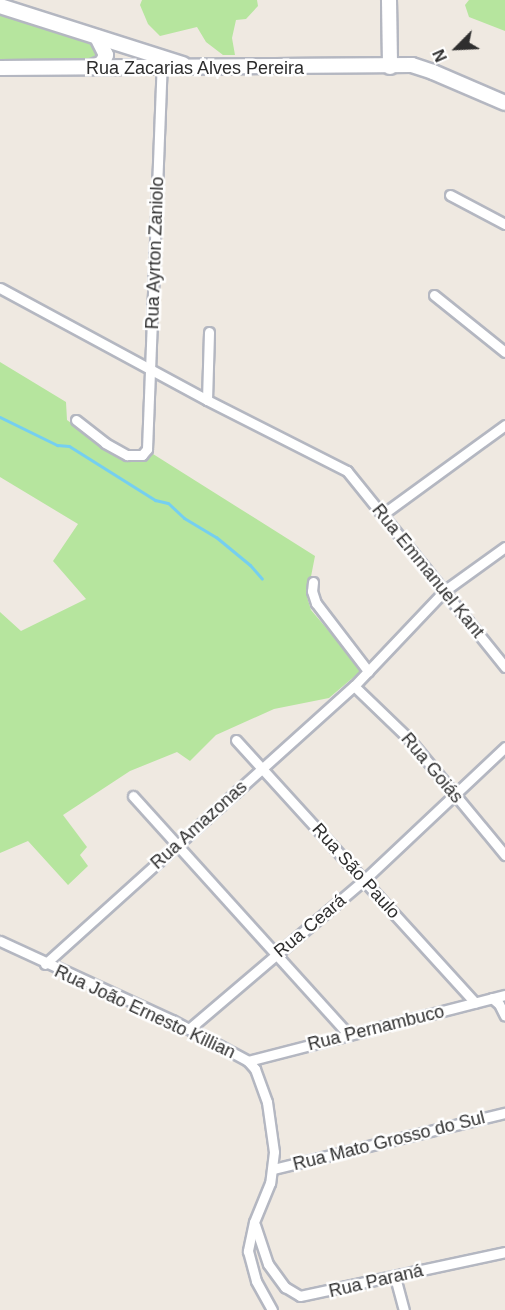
<!DOCTYPE html>
<html>
<head>
<meta charset="utf-8">
<style>
  body { margin:0 }
  #map { position:relative; width:505px; height:1310px; overflow:hidden; background:#efe9e1; font-family:Arial,sans-serif }
  div>[style] { position:absolute }
  [style*='--x'] { left:calc(var(--x)*1px); top:calc(var(--y)*1px); width:calc(var(--w)*1px); rotate:calc(var(--a)*1deg) }
  .green>* { inset:0; background:#b6e59e }
  .stream>* { height:3px; margin:-1.5px; padding:0 1.5px; transform-origin:1.5px; border-radius:1.5px; background:#75cff0 }
  .roads { filter:drop-shadow(2px 0 #b4b7c1) drop-shadow(-2px 0 #b4b7c1) drop-shadow(0 2px #b4b7c1) drop-shadow(0 -2px #b4b7c1) }
  .street>* { height:9px; margin:-4.5px; padding:0 4.5px; transform-origin:4.5px; border-radius:4.5px; background:#fff }
  .secondary>* { height:14px; margin:-7px; padding:0 7px; transform-origin:7px; border-radius:7px; background:#fff }
  span { translate:-50% -50%; white-space:nowrap; text-align:center; line-height:1.15; -webkit-text-stroke:5px #fff; paint-order:stroke }
  .street-label { font-size:18px; color:#2e2e2e }
  .north { position:absolute; left:427px; top:18px; width:60px; height:60px; -webkit-text-stroke:4px #fff; paint-order:stroke; rotate:246deg; font-size:16px; font-weight:700; line-height:24px; text-align:center; color:#2e2e2e }
  .north::after { content:''; display:block; margin:auto; width:21px; height:27px; background:#2e2e2e; clip-path:polygon(50% 0,100% 100%,50% 72%,0 100%) }
</style>
</head>
<body>
<div id="map">
  <div class="green">
    <i style="clip-path:polygon(142px 0,257px 0,258px 6px,246px 19px,236px 20px,232px 38px,235px 55px,223px 55px,206px 42px,197px 27px,160px 36px,148px 24px,140px 5px)"></i>
    <i style="clip-path:polygon(469px 0,505px 0,505px 31px,469px 17px,465px 5px)"></i>
    <i style="clip-path:polygon(0 15px,99px 46px,102px 54px,96px 61px,0 63px)"></i>
    <i style="clip-path:polygon(0 362px,66px 402px,67px 420px,119px 459px,135px 462px,153px 454px,315px 556px,307px 597px,311px 610px,362px 670px,329px 698px,274px 709px,216px 735px,190px 761px,177px 752px,130px 771px,63px 815px,87px 847px,80px 855px,88px 866px,68px 885px,28px 841px,0 853px,0 612px,21px 631px,86px 599px,53px 561px,78px 524px,0 477px)"></i>
  </div>
  <div class="stream">
    <i style="--x:0;--y:417;--w:64;--a:26.2"></i>
    <i style="--x:57;--y:445;--w:12;--a:5"></i>
    <i style="--x:69;--y:446;--w:102;--a:32.1"></i>
    <i style="--x:155;--y:500;--w:13;--a:13"></i>
    <i style="--x:168;--y:503;--w:22;--a:43"></i>
    <i style="--x:184;--y:518;--w:37;--a:31"></i>
    <i style="--x:216;--y:537;--w:44;--a:39.5"></i>
    <i style="--x:250;--y:565;--w:18;--a:49"></i>
  </div>
  <div class="roads">
    <div class="street">
      <i style="--x:450;--y:195;--w:62;--a:27.8"></i>
      <i style="--x:0;--y:288;--w:235;--a:28.4"></i>
      <i style="--x:207;--y:400;--w:157;--a:26.9"></i>
      <i style="--x:347;--y:471;--w:252;--a:51.1"></i>
      <i style="--x:434;--y:295;--w:91;--a:38.8"></i>
      <i style="--x:207;--y:400;--w:68;--a:-88.3"></i>
      <i style="--x:76;--y:420;--w:37;--a:38"></i>
      <i style="--x:105;--y:443;--w:25;--a:29"></i>
      <i style="--x:127;--y:455;--w:15;--a:0"></i>
      <i style="--x:142;--y:455;--w:8;--a:-50"></i>
      <i style="--x:147;--y:449;--w:387;--a:-87.8"></i>
      <i style="--x:383;--y:514;--w:151;--a:-36.1"></i>
      <i style="--x:313;--y:582;--w:9;--a:96"></i>
      <i style="--x:312;--y:591;--w:13;--a:72"></i>
      <i style="--x:316;--y:603;--w:86;--a:52.6"></i>
      <i style="--x:354;--y:686;--w:76;--a:43.9"></i>
      <i style="--x:409;--y:739;--w:151;--a:50.4"></i>
      <i style="--x:236;--y:740;--w:355;--a:47.7"></i>
      <i style="--x:133;--y:796;--w:322;--a:47.9"></i>
      <i style="--x:0;--y:941;--w:189;--a:24.7"></i>
      <i style="--x:172;--y:1020;--w:86;--a:28.3"></i>
      <i style="--x:248;--y:1061;--w:11;--a:49"></i>
      <i style="--x:255;--y:1069;--w:35;--a:70"></i>
      <i style="--x:267;--y:1102;--w:50;--a:82"></i>
      <i style="--x:274;--y:1152;--w:31;--a:97"></i>
      <i style="--x:270;--y:1183;--w:42;--a:112.3"></i>
      <i style="--x:254;--y:1222;--w:30;--a:102"></i>
      <i style="--x:248;--y:1251;--w:31;--a:75"></i>
      <i style="--x:256;--y:1281;--w:33;--a:61"></i>
      <i style="--x:45;--y:964;--w:416;--a:-42"></i>
      <i style="--x:354;--y:686;--w:131;--a:-46.5"></i>
      <i style="--x:444;--y:591;--w:75;--a:-35.8"></i>
      <i style="--x:492;--y:998;--w:9;--a:41"></i>
      <i style="--x:499;--y:1004;--w:13;--a:63"></i>
      <i style="--x:189;--y:1029;--w:230;--a:-40.4"></i>
      <i style="--x:364;--y:880;--w:194;--a:-43.3"></i>
      <i style="--x:248;--y:1061;--w:265;--a:-14.4"></i>
      <i style="--x:273;--y:1169;--w:239;--a:-13.6"></i>
      <i style="--x:255;--y:1225;--w:41;--a:71.6"></i>
      <i style="--x:268;--y:1264;--w:29;--a:54"></i>
      <i style="--x:285;--y:1287;--w:17;--a:31"></i>
      <i style="--x:300;--y:1296;--w:210;--a:-12.1"></i>
      <i style="--x:395;--y:1277;--w:34;--a:75"></i>
    </div>
    <div class="secondary">
      <i style="--x:389;--y:0;--w:67;--a:89.1"></i>
      <i style="--x:0;--y:6;--w:192;--a:17.6"></i>
      <i style="--x:92;--y:67;--w:11;--a:-22"></i>
      <i style="--x:102;--y:63;--w:9;--a:-63"></i>
      <i style="--x:106;--y:55;--w:20;--a:-117"></i>
      <i style="--x:0;--y:68;--w:412;--a:-0.4"></i>
      <i style="--x:412;--y:65;--w:22;--a:18"></i>
      <i style="--x:433;--y:72;--w:78;--a:23.3"></i>
    </div>
  </div>
  <div class="street-label">
    <span style="left:195px;top:68px">Rua Zacarias Alves Pereira</span>
    <span style="left:155px;top:253px;rotate:-88deg">Rua Ayrton Zaniolo</span>
    <span style="left:428px;top:571px;rotate:51deg">Rua Emmanuel Kant</span>
    <span style="left:432px;top:768px;rotate:50deg">Rua Goiás</span>
    <span style="left:199px;top:825px;rotate:-42deg">Rua Amazonas</span>
    <span style="left:356px;top:871px;rotate:48deg">Rua São Paulo</span>
    <span style="left:310px;top:926px;rotate:-40deg">Rua Ceará</span>
    <span style="left:145px;top:1012px;rotate:25deg">Rua João Ernesto Killian</span>
    <span style="left:376px;top:1028px;rotate:-14deg">Rua Pernambuco</span>
    <span style="left:389px;top:1141px;rotate:-14deg">Rua Mato Grosso do Sul</span>
    <span style="left:376px;top:1281px;rotate:-13deg">Rua Paraná</span>
  </div>
  <div class="north">N</div>
</div>
</body>
</html>
